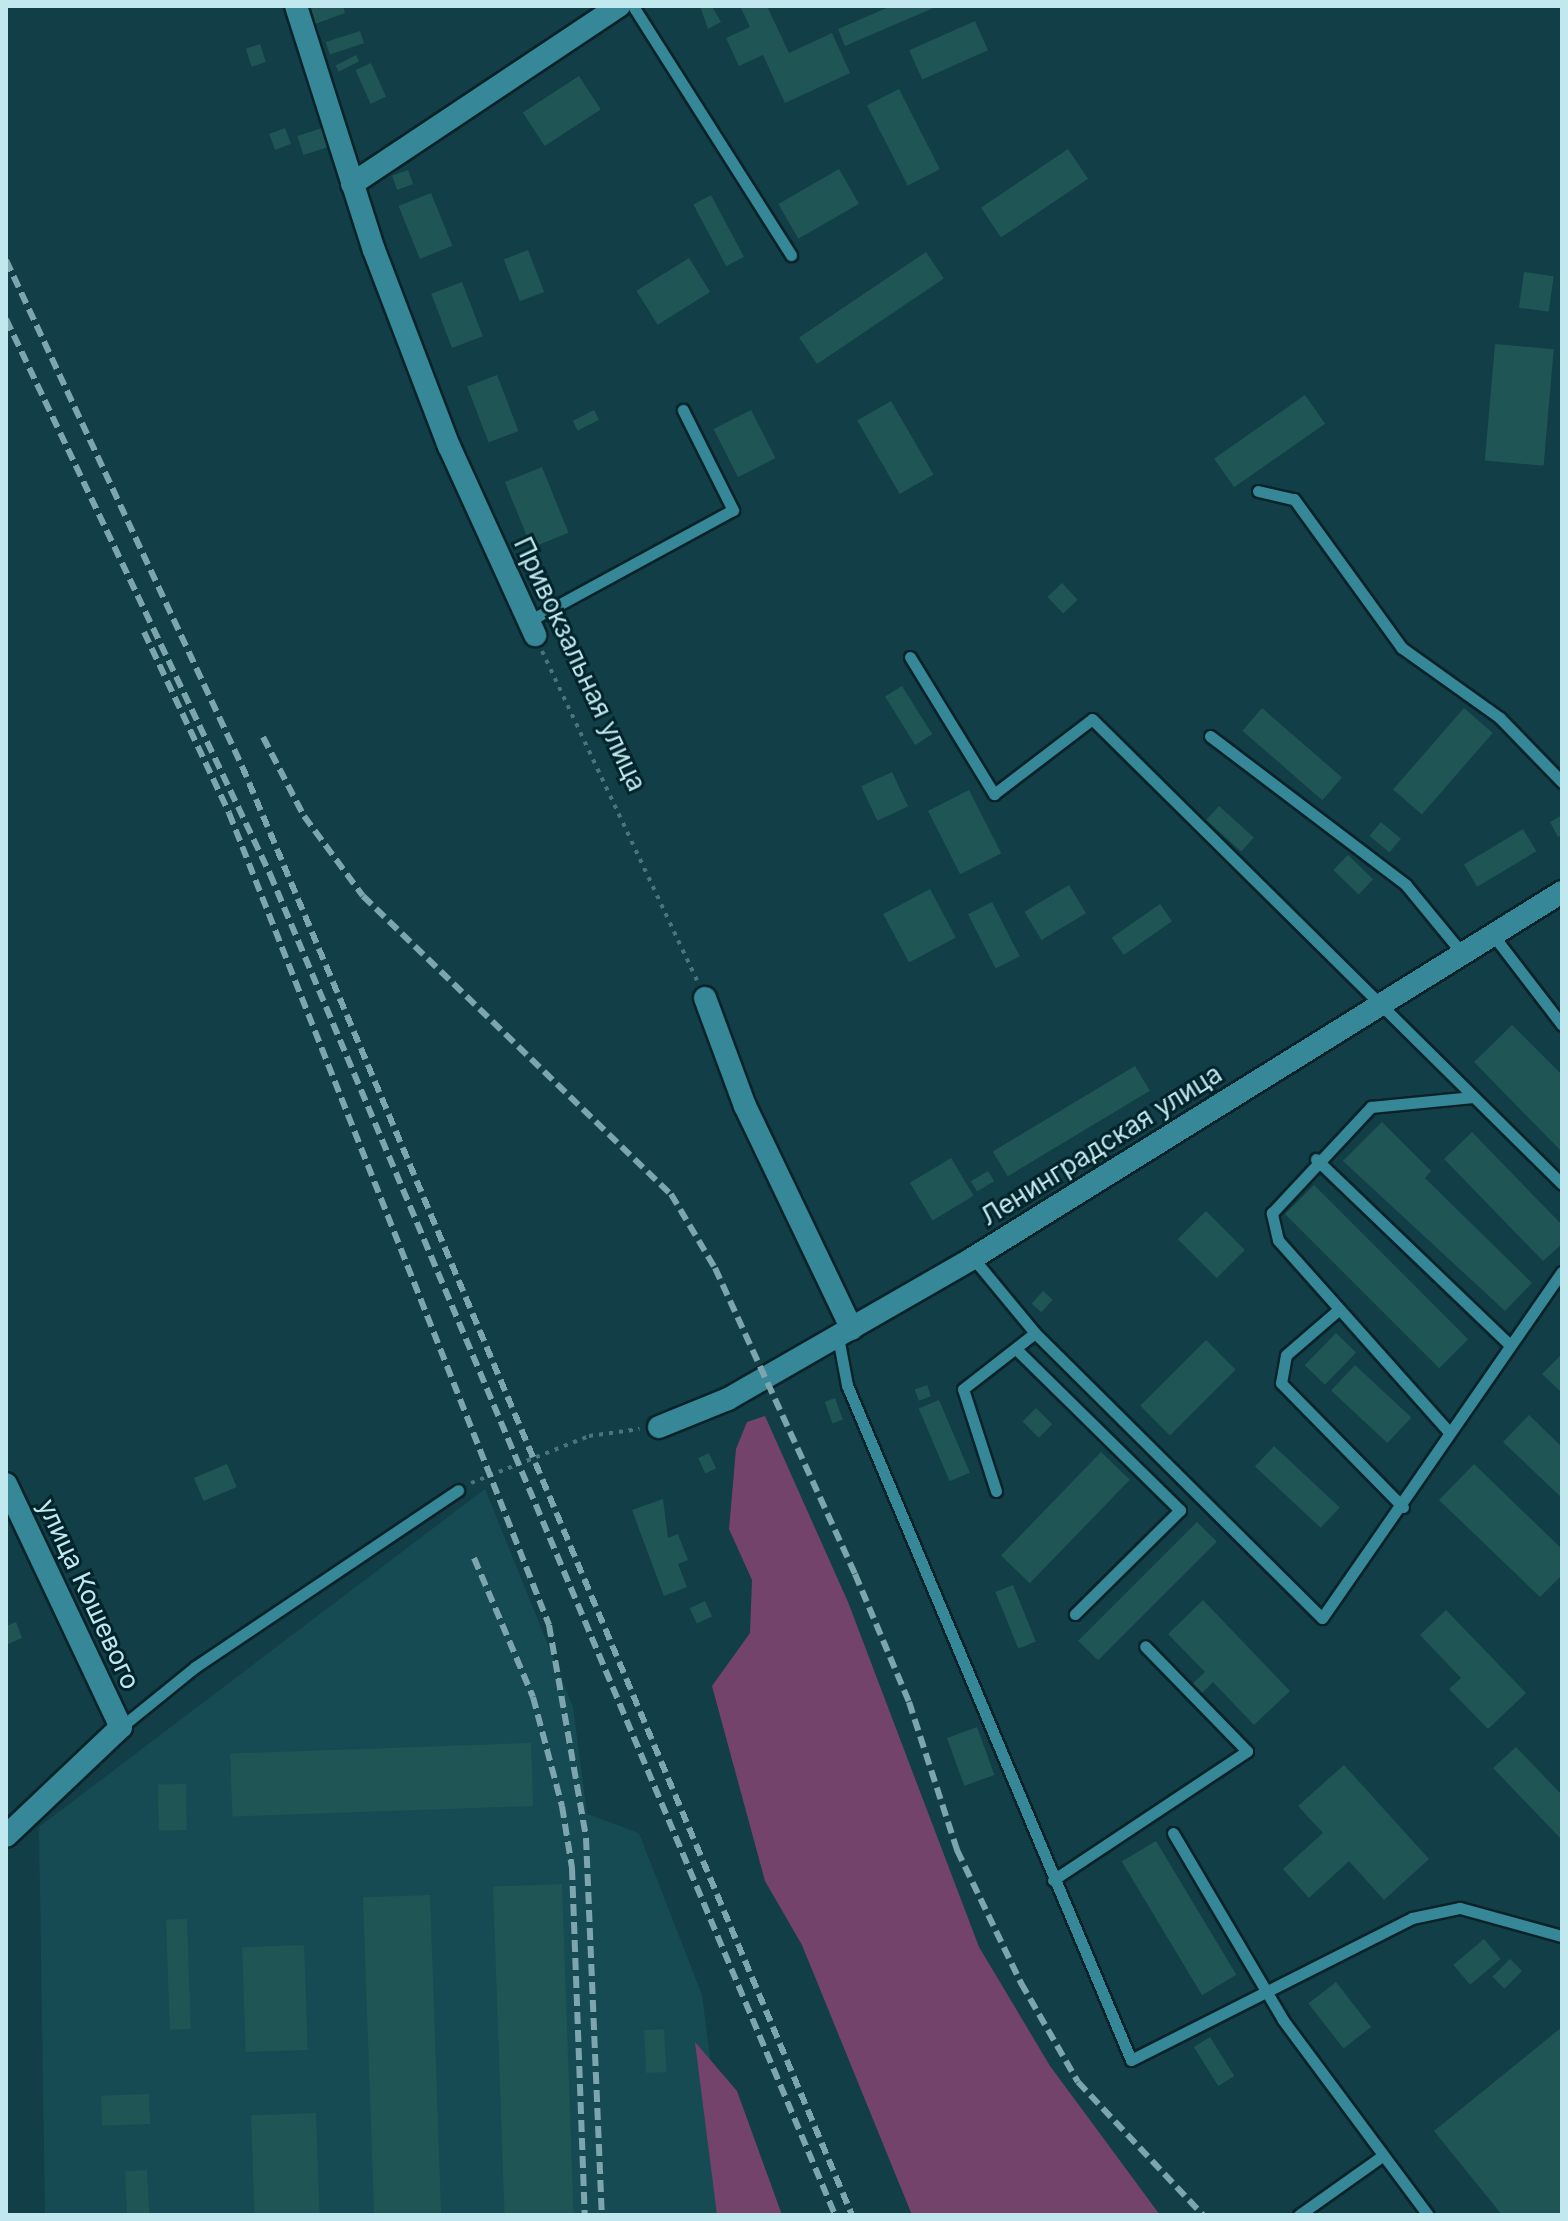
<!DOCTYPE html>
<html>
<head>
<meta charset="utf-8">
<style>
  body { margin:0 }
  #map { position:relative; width:1568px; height:2221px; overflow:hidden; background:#123e47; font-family:Inter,sans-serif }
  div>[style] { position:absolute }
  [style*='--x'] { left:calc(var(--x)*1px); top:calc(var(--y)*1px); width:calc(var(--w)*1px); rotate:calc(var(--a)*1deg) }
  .built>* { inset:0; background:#174b54 }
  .green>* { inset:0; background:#74436c }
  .building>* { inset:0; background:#1f5554; transform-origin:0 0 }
  .path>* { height:4px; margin-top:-2px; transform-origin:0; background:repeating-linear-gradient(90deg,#4b757e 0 4px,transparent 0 10px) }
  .roads { filter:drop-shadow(2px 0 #092328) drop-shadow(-2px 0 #092328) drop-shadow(0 2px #092328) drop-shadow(0 -2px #092328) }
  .service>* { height:11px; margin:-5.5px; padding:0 5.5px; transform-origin:5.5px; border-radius:5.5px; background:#368898 }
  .minor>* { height:22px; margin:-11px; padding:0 11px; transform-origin:11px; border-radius:11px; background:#368898 }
  .tertiary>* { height:22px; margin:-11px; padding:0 11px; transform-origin:11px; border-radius:11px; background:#368898 }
  .rail>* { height:6px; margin-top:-3px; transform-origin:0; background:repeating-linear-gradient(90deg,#7da5ad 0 12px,transparent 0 18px) }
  span { translate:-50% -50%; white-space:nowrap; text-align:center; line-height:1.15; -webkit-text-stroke:6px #01242a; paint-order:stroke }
  .street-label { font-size:26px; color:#c1e7ef }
  .frame { position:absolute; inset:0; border:8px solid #c1e7ef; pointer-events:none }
</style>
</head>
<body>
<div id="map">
  <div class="built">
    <i style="clip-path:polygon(485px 1489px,573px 1707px,587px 1814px,639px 1833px,702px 1995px,730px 2215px,45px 2215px,39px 1827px)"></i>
  </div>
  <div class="green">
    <i style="clip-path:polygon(765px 1416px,848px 1602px,979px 1947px,1050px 2066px,1160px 2215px,912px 2215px,802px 1945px,765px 1881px,712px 1686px,750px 1633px,752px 1580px,729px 1529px,736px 1449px,747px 1422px)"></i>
    <i style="clip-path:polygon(695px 2042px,737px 2091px,782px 2215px,717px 2215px)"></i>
  </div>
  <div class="building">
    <i style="clip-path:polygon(308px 6px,343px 6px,345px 13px,315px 24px)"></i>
    <i style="clip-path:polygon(700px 6px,712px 6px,721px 22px,708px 29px)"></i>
    <i style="clip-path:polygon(740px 6px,767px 6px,789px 53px,832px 33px,850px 73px,785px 103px,763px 55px,739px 66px,726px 38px,750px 27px)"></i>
    <i style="clip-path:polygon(891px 6px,938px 6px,845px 46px,838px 29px)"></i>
    <i style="left:975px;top:21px;width:32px;height:72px;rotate:66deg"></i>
    <i style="left:360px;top:31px;width:13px;height:36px;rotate:72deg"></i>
    <i style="left:260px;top:44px;width:19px;height:15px;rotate:72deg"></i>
    <i style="left:356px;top:55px;width:7px;height:23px;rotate:63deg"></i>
    <i style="left:371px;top:63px;width:37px;height:17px;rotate:66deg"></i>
    <i style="left:579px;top:76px;width:40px;height:67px;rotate:57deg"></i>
    <i style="left:899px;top:89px;width:90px;height:36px;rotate:63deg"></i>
    <i style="left:285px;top:128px;width:17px;height:17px;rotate:69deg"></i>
    <i style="left:322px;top:128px;width:20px;height:26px;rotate:72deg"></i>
    <i style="left:1068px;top:149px;width:36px;height:105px;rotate:56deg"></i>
    <i style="left:839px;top:169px;width:40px;height:70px;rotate:60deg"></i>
    <i style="left:408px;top:170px;width:15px;height:17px;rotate:70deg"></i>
    <i style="left:431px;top:193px;width:57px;height:35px;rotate:68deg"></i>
    <i style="left:711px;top:195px;width:70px;height:20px;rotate:62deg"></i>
    <i style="left:528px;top:250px;width:45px;height:26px;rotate:69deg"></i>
    <i style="left:926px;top:252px;width:32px;height:153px;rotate:56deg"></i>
    <i style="left:689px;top:258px;width:40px;height:62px;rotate:58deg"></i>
    <i style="left:1524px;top:272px;width:30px;height:36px;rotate:8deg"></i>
    <i style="left:462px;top:282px;width:58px;height:33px;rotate:69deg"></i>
    <i style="left:1495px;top:344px;width:59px;height:117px;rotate:5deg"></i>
    <i style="left:497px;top:375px;width:60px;height:32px;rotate:69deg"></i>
    <i style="left:1305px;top:395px;width:35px;height:111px;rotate:55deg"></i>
    <i style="left:891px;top:401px;width:85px;height:39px;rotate:60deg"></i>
    <i style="left:594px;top:410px;width:11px;height:24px;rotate:63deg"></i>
    <i style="left:751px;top:410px;width:54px;height:42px;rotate:63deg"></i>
    <i style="left:542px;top:467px;width:71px;height:40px;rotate:68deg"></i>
    <i style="left:1062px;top:583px;width:23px;height:20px;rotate:47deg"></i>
    <i style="left:902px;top:686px;width:57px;height:20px;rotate:58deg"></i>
    <i style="left:1262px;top:708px;width:106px;height:30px;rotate:41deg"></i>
    <i style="left:1464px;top:708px;width:38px;height:108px;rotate:41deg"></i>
    <i style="left:892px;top:772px;width:38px;height:34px;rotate:65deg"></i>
    <i style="left:969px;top:790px;width:71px;height:46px;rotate:63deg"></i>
    <i style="left:1219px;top:806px;width:47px;height:19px;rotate:42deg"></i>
    <i style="clip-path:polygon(1562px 815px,1562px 835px,1558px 837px,1550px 822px)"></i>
    <i style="left:1381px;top:822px;width:26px;height:18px;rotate:40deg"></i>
    <i style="left:1523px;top:829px;width:26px;height:69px;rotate:59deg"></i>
    <i style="left:1348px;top:855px;width:35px;height:21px;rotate:44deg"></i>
    <i style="left:1069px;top:885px;width:33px;height:52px;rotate:59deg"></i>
    <i style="left:930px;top:889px;width:55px;height:53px;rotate:62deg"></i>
    <i style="left:992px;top:902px;width:61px;height:27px;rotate:63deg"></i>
    <i style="left:1160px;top:904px;width:21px;height:59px;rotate:55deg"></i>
    <i style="clip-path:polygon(1512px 1025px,1562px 1075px,1562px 1152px,1474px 1062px)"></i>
    <i style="left:1135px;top:1066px;width:29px;height:166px;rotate:59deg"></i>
    <i style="clip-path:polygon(1382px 1122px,1431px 1171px,1425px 1178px,1532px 1283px,1505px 1311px,1343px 1161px)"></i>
    <i style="clip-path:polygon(1472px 1132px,1562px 1225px,1562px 1244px,1543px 1261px,1444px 1159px)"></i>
    <i style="left:951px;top:1158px;width:44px;height:48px;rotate:59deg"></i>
    <i style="left:988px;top:1171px;width:12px;height:20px;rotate:59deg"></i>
    <i style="left:1314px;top:1185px;width:218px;height:41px;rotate:45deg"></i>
    <i style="left:1206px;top:1211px;width:55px;height:40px;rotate:45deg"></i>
    <i style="left:1043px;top:1291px;width:13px;height:17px;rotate:42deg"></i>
    <i style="left:1336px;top:1333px;width:28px;height:45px;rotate:44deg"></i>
    <i style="left:1206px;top:1340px;width:42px;height:93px;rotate:45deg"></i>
    <i style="clip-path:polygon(1562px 1354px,1562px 1393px,1542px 1374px)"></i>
    <i style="left:1355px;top:1365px;width:77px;height:35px;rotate:43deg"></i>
    <i style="left:927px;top:1385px;width:12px;height:13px;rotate:70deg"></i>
    <i style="left:835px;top:1398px;width:23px;height:11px;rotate:70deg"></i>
    <i style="left:939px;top:1400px;width:79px;height:22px;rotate:67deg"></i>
    <i style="left:1036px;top:1408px;width:23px;height:19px;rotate:45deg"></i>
    <i style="clip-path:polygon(1529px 1415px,1562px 1447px,1562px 1498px,1503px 1442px)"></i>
    <i style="left:1274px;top:1446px;width:90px;height:28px;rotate:43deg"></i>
    <i style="left:1101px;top:1452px;width:40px;height:144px;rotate:44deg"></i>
    <i style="left:709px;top:1453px;width:17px;height:12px;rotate:65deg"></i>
    <i style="left:227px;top:1464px;width:25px;height:36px;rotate:67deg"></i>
    <i style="clip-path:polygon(1474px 1464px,1562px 1549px,1562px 1575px,1540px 1597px,1439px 1500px)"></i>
    <i style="clip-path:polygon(663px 1499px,668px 1538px,678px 1534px,688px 1560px,678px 1564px,687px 1587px,664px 1596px,632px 1510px)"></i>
    <i style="left:1197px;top:1522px;width:28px;height:168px;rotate:45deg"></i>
    <i style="left:1013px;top:1585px;width:61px;height:19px;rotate:68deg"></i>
    <i style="clip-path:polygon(1203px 1600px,1290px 1691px,1254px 1725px,1213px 1682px,1202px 1693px,1193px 1683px,1205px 1672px,1168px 1634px)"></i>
    <i style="left:705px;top:1601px;width:17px;height:17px;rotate:65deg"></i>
    <i style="clip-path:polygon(1446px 1610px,1526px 1693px,1488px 1729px,1449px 1689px,1461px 1678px,1420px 1635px)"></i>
    <i style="clip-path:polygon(16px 1622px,22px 1638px,6px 1645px,6px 1626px)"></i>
    <i style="left:977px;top:1727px;width:51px;height:32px;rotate:70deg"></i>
    <i style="left:531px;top:1743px;width:63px;height:301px;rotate:88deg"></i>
    <i style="clip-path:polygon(1516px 1747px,1562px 1795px,1562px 1840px,1493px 1768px)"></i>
    <i style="clip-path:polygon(1344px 1765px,1429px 1859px,1384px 1900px,1349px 1861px,1309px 1898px,1283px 1869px,1323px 1833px,1298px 1806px)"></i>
    <i style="left:186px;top:1784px;width:46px;height:28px;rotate:89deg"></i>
    <i style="left:1156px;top:1841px;width:156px;height:40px;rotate:59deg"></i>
    <i style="left:562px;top:1884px;width:331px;height:69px;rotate:88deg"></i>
    <i style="left:430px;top:1895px;width:320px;height:67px;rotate:88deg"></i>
    <i style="left:187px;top:1919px;width:110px;height:21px;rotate:88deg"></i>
    <i style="left:1484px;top:1939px;width:26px;height:40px;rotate:50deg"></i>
    <i style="left:304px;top:1945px;width:105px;height:62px;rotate:88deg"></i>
    <i style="left:1510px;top:1959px;width:17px;height:25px;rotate:45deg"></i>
    <i style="left:1336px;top:1982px;width:57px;height:35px;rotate:52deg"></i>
    <i style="clip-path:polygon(1562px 2027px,1562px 2215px,1502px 2215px,1434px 2131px)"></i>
    <i style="left:664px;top:2029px;width:43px;height:20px;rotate:87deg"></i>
    <i style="left:1210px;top:2037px;width:46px;height:19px;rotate:58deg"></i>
    <i style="left:149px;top:2094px;width:30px;height:48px;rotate:88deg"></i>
    <i style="left:316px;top:2113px;width:102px;height:65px;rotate:88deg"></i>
    <i style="left:147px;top:2170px;width:45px;height:22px;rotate:87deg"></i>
  </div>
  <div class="path">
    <i style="--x:542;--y:651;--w:364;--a:64.8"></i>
    <i style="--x:471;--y:1483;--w:127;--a:-21.7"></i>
    <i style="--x:589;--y:1436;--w:51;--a:-7.8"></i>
  </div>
  <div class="roads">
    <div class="service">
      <i style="--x:633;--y:6;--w:295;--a:57.6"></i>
      <i style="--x:1258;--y:491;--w:37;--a:13"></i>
      <i style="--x:1294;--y:499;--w:184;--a:54.1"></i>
      <i style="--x:1402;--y:648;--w:120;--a:35.5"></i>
      <i style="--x:1500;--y:718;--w:89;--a:45.9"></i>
      <i style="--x:529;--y:621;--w:232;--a:-28.6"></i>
      <i style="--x:733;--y:510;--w:112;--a:-116.6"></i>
      <i style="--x:910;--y:657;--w:161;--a:58.5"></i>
      <i style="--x:994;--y:794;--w:123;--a:-37.4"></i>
      <i style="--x:1092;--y:719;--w:661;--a:44.69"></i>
      <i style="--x:1210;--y:736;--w:246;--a:37.2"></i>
      <i style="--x:1406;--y:885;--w:88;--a:50.5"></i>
      <i style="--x:1493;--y:935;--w:113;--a:52.5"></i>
      <i style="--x:1316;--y:1159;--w:266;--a:43.8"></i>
      <i style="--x:973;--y:1258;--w:97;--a:50.4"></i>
      <i style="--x:1035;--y:1333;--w:404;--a:44.8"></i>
      <i style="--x:1322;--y:1618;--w:421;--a:-55.3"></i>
      <i style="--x:1337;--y:1311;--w:67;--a:139.2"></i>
      <i style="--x:1286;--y:1355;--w:28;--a:100"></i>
      <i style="--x:1281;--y:1383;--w:174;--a:45.5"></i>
      <i style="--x:838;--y:1337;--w:49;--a:79.4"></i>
      <i style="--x:847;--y:1385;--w:732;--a:67.18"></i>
      <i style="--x:1131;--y:2060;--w:315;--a:-26.8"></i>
      <i style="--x:1412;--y:1918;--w:49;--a:-11.8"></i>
      <i style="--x:1460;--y:1908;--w:106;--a:15.4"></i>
      <i style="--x:1016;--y:1349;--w:230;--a:44.5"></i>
      <i style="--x:1180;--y:1510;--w:148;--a:135.3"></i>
      <i style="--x:1449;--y:1432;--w:257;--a:-131.7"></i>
      <i style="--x:1278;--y:1240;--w:28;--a:-103"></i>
      <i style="--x:1272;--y:1213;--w:145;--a:-47"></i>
      <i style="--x:1371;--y:1107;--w:102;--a:-5.6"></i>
      <i style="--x:996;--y:1491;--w:107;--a:-107.9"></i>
      <i style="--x:963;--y:1389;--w:91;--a:-37.9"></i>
      <i style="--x:121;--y:1727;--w:95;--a:-39"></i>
      <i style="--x:195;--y:1667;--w:317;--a:-33.9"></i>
      <i style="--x:1173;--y:1833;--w:217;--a:59.5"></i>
      <i style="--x:1283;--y:2020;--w:243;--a:53.4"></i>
      <i style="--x:1053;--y:1880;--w:233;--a:-33.6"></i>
      <i style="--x:1247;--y:1751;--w:146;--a:-134.2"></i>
      <i style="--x:1299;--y:2215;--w:102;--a:-35.4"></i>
    </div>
    <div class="minor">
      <i style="--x:296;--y:6;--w:256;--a:72.3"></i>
      <i style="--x:374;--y:250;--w:210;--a:69.1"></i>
      <i style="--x:449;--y:446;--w:208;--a:65.5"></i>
      <i style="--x:352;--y:184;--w:321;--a:-33.7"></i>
      <i style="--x:705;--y:998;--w:115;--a:69.7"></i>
      <i style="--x:745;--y:1106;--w:247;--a:64.4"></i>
      <i style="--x:659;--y:1427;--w:74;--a:-22.1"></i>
      <i style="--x:728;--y:1399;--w:283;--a:-29.9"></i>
      <i style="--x:973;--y:1258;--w:693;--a:-31.86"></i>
    </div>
    <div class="tertiary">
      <i style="--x:6;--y:1484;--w:269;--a:64.7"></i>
      <i style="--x:121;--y:1727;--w:158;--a:136.5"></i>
    </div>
  </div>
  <div class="rail">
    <i style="--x:6;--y:260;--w:558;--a:65"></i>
    <i style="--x:242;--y:766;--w:1572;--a:67.17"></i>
    <i style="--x:6;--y:319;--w:615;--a:64.56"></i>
    <i style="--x:270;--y:874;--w:1455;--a:67.15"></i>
    <i style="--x:144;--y:632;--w:200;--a:64.8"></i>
    <i style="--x:229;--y:813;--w:873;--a:68.49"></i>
    <i style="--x:549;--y:1625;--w:216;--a:80.1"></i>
    <i style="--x:586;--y:1838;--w:377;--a:87.6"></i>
    <i style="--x:263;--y:737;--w:89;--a:62.6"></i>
    <i style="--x:304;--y:816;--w:99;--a:53.6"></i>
    <i style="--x:363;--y:896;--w:429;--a:44.1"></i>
    <i style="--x:671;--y:1194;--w:86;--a:59.3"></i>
    <i style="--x:715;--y:1268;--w:337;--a:65.4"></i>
    <i style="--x:855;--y:1574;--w:139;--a:67.1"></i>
    <i style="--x:909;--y:1702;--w:156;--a:72"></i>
    <i style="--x:957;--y:1850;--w:148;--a:64.3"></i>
    <i style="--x:1021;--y:1983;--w:114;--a:60.1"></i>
    <i style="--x:1078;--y:2082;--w:183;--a:46.8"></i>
    <i style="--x:474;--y:1558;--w:151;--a:67"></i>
    <i style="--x:533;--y:1697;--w:113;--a:75.1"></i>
    <i style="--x:562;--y:1806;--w:63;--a:80.8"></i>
    <i style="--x:572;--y:1868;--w:347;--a:87.9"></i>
  </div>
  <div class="street-label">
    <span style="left:580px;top:664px;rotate:65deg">Привокзальная улица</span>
    <span style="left:1101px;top:1145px;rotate:-32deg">Ленинградская улица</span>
    <span style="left:89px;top:1594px;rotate:65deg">улица Кошевого</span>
  </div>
  <div class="frame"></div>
</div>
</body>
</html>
